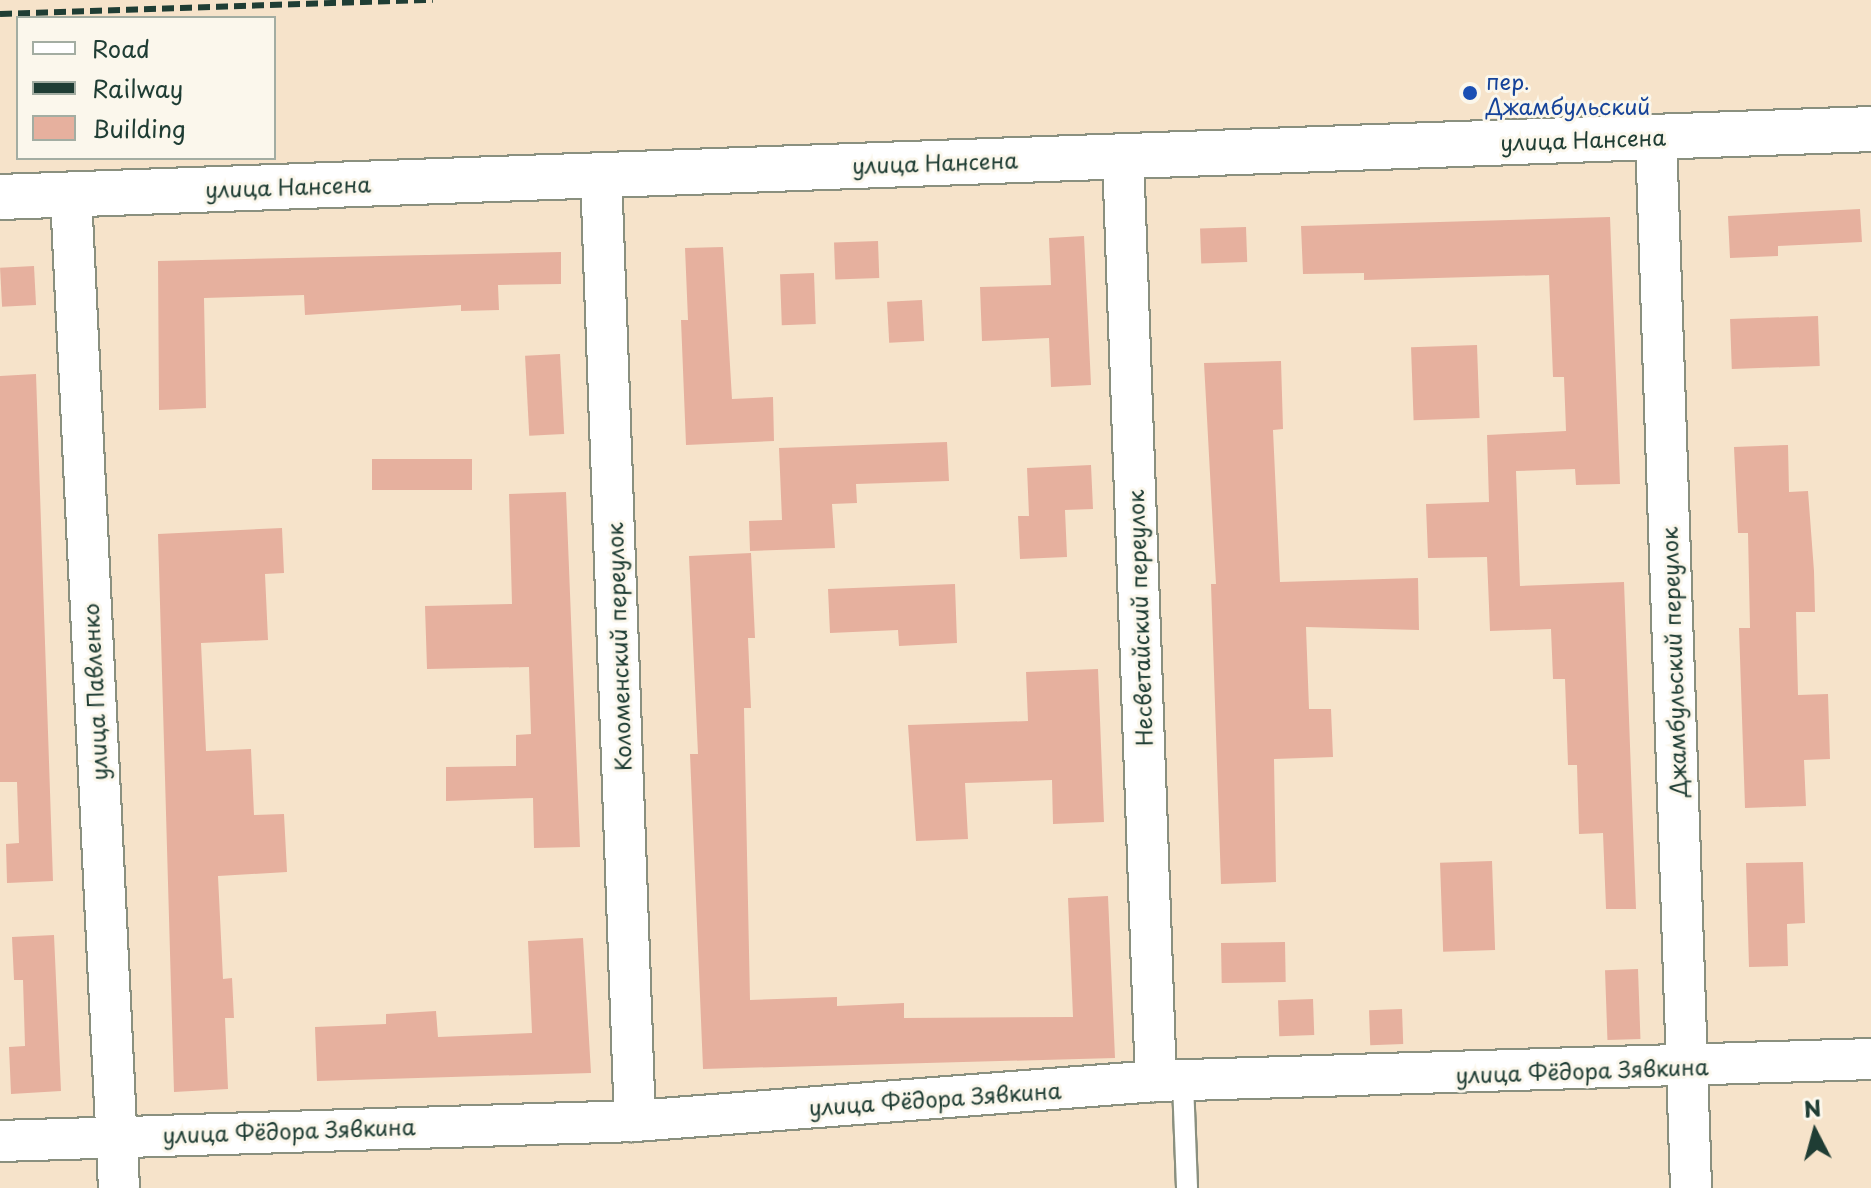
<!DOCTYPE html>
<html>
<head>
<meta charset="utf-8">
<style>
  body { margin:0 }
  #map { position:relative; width:1871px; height:1188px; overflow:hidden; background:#f6e3ca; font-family:"Playpen Sans",sans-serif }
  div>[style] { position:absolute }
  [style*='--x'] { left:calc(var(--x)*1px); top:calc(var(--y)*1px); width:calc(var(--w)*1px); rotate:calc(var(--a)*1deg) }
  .building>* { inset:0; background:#e6b09e; transform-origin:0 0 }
  .roads { filter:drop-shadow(2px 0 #8a907f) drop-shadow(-2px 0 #8a907f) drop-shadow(0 2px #8a907f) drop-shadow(0 -2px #8a907f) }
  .lane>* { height:20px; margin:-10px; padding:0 10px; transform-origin:10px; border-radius:10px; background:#fff }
  .street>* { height:40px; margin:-20px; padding:0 20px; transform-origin:20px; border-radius:20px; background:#fff }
  .secondary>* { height:44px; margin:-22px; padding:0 22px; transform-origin:22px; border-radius:22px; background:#fff }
  .rail>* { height:6px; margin-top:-3px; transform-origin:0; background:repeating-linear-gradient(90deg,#1f3d34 0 12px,transparent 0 18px) }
  .dots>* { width:22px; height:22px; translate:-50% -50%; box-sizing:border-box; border:4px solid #fbf7ec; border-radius:50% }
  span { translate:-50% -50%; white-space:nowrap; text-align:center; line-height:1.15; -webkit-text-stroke:6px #fbf7ec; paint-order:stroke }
  .transit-label { font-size:22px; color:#164399 }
  .left { translate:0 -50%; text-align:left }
  .street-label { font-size:22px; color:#1f3d34 }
  .legend { position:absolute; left:16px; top:16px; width:260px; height:144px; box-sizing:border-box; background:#fbf7ec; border:2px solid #a3ada2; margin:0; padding:10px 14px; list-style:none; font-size:24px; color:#1f3d34 }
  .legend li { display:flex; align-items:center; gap:16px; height:40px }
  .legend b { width:40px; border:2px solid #a3ada2 }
  .north { position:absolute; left:1775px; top:1092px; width:80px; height:80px; -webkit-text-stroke:6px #fbf7ec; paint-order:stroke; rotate:354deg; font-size:22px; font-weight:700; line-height:32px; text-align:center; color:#1f3d34 }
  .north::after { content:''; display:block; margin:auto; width:28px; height:36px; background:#1f3d34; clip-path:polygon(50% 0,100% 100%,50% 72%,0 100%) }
</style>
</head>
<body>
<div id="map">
  <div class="building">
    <i style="clip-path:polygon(1860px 209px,1862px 242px,1778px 246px,1778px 256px,1730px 258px,1728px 216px)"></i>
    <i style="clip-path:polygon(1610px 217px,1620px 484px,1576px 485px,1575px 469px,1516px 471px,1520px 586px,1624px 582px,1636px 909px,1606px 909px,1603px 833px,1579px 834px,1577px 765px,1568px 765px,1565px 679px,1553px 679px,1551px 629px,1490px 631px,1487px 557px,1428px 558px,1426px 504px,1489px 502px,1487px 435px,1566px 431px,1564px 377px,1553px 377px,1549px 275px,1364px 280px,1364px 273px,1303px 274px,1301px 226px)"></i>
    <i style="left:1246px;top:227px;width:35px;height:46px;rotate:88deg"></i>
    <i style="clip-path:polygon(1084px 236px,1091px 385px,1051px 387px,1049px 338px,982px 341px,980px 287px,1051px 285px,1049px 238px)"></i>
    <i style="left:878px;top:241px;width:37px;height:44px;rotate:88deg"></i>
    <i style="clip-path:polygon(723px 247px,732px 399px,773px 397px,774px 441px,686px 445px,681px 320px,688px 320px,685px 248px)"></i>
    <i style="clip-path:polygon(561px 252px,561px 284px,498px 285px,499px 310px,461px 311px,461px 305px,305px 315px,304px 295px,204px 298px,206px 408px,159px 410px,158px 261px)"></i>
    <i style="left:34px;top:266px;width:39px;height:34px;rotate:87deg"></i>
    <i style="left:814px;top:273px;width:51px;height:34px;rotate:88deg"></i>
    <i style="left:922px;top:300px;width:41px;height:35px;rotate:87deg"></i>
    <i style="left:1818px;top:316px;width:50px;height:88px;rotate:88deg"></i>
    <i style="left:1477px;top:345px;width:73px;height:66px;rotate:88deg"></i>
    <i style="left:560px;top:354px;width:80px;height:35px;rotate:87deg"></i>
    <i style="clip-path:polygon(1281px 361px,1283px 429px,1273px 430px,1280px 582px,1418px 578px,1419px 630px,1306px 627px,1309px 709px,1331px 709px,1333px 757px,1274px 759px,1276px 882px,1221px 884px,1211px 584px,1216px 584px,1204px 363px)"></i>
    <i style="clip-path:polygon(36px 374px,53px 881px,7px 883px,6px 844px,19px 843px,17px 782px,0 782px,0 376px)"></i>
    <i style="clip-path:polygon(947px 442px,949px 481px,856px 484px,857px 503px,832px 504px,835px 548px,750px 551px,749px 521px,782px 520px,779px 448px)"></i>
    <i style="clip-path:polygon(1788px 445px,1789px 492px,1808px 491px,1814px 571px,1815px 612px,1796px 612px,1798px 695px,1828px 694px,1830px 759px,1804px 760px,1806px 806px,1745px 808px,1739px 628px,1750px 628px,1748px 533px,1738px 533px,1734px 447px)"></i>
    <i style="left:472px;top:459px;width:31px;height:100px;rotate:90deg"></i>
    <i style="clip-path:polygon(1091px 465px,1093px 509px,1065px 510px,1067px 557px,1020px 559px,1018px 516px,1029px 516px,1027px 468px)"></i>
    <i style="clip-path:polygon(566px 492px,580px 847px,534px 848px,533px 798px,446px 801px,446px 767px,516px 766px,516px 735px,531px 734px,529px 667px,427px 669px,425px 606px,512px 604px,509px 494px)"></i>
    <i style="clip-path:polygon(282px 528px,284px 573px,265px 574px,268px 640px,201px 643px,206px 751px,251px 749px,254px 815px,284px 814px,287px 872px,218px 876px,223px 979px,232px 978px,234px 1018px,225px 1018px,228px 1089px,174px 1092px,158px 534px)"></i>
    <i style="clip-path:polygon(751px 553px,755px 638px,748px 638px,751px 708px,744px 708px,750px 1000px,837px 997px,837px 1006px,904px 1003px,904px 1018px,1073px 1017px,1068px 898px,1108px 896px,1115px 1058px,703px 1069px,690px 754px,698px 754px,689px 556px)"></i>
    <i style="clip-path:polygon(955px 584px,957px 643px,899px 646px,898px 630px,830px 633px,828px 589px)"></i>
    <i style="clip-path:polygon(1098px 669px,1104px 822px,1053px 824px,1052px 780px,965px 783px,968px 839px,916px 841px,908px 725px,1028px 721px,1026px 672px)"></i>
    <i style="left:1492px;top:861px;width:89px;height:52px;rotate:88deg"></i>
    <i style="clip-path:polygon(1803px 862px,1805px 923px,1787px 924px,1788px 966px,1749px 967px,1746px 863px)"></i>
    <i style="clip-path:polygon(54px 935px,61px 1091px,11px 1094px,9px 1047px,25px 1046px,23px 980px,14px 980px,12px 937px)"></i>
    <i style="clip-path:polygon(583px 938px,591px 1073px,317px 1081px,315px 1027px,386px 1024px,386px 1014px,436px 1011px,438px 1037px,532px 1033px,528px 941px)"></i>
    <i style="left:1285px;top:942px;width:40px;height:64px;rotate:89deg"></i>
    <i style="left:1638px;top:969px;width:70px;height:33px;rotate:88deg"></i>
    <i style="left:1313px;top:999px;width:36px;height:35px;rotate:88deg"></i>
    <i style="left:1402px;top:1009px;width:35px;height:33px;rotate:88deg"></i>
  </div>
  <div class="roads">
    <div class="lane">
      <i style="--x:1183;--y:1083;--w:105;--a:87.8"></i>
    </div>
    <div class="street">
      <i style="--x:1656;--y:137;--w:1052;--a:88.09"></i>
      <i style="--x:1123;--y:156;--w:926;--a:87.96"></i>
      <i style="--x:601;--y:173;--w:949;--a:87.95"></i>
      <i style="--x:71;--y:196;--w:993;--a:87.23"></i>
      <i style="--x:0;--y:1141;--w:635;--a:-1.8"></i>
      <i style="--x:635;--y:1121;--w:523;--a:-4.39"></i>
      <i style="--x:1156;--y:1081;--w:715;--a:-1.76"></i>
    </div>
    <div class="secondary">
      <i style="--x:0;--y:197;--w:1872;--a:-2.08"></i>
    </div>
  </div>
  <div class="rail">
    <i style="--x:0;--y:14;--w:433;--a:-1.9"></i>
  </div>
  <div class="dots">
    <i style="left:1470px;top:93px;background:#1a4fb4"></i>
  </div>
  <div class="transit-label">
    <span class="left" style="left:1486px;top:93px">пер.<br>Джамбульский</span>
  </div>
  <div class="street-label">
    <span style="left:1583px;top:139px;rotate:-2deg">улица Нансена</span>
    <span style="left:935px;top:162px;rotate:-2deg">улица Нансена</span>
    <span style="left:288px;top:186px;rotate:-2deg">улица Нансена</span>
    <span style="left:1139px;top:618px;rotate:-92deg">Несветайский переулок</span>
    <span style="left:618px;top:647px;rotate:-92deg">Коломенский переулок</span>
    <span style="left:1673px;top:662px;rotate:-92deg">Джамбульский переулок</span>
    <span style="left:94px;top:692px;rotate:-93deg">улица Павленко</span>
    <span style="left:1582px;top:1070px;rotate:-2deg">улица Фёдора Зявкина</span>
    <span style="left:935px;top:1098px;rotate:-4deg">улица Фёдора Зявкина</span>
    <span style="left:289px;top:1130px;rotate:-2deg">улица Фёдора Зявкина</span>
  </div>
  <ul class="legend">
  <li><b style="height:10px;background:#fff"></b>Road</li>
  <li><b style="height:10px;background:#1f3d34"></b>Railway</li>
  <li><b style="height:22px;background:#e6b09e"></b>Building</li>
  </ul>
  <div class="north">N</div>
</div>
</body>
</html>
